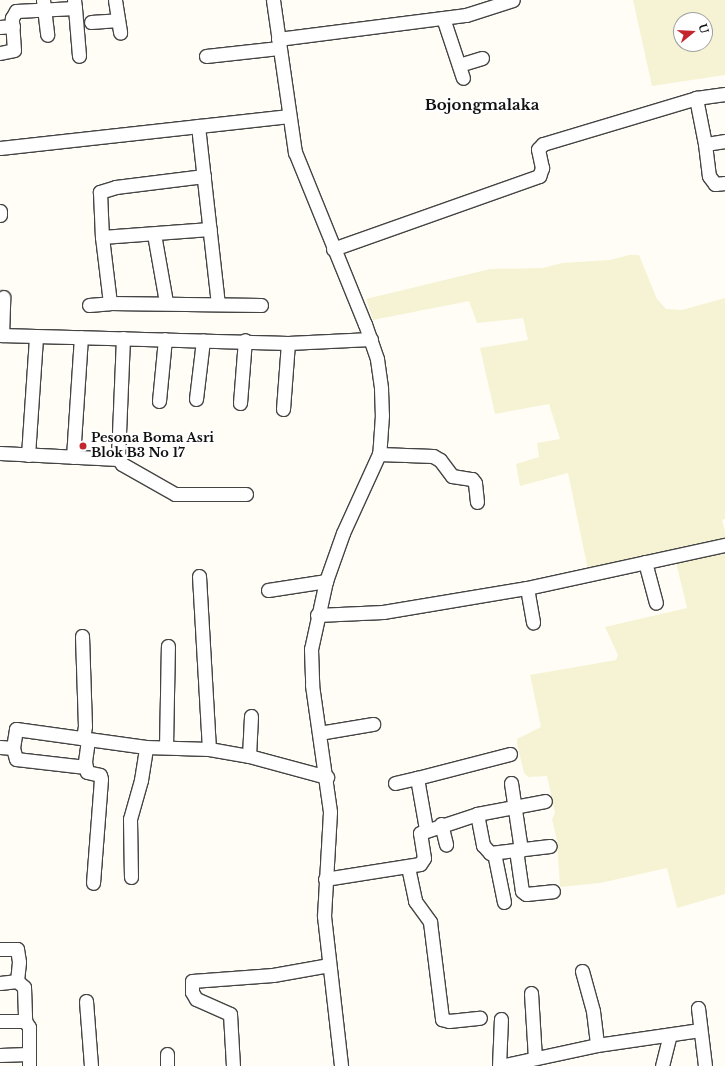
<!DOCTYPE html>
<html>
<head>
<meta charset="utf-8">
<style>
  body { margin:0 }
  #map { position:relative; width:725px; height:1066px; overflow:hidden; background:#fffdf5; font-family:"Libre Baskerville",serif }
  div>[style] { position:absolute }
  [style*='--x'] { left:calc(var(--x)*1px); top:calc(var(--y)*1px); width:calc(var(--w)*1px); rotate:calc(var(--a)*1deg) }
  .farmland>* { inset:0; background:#f6f3d4 }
  .roads { filter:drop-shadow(1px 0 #444) drop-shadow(-1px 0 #444) drop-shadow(0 1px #444) drop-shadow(0 -1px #444) }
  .minor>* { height:13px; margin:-6.5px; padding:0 6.5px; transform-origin:6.5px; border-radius:6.5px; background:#fff }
  .dots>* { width:11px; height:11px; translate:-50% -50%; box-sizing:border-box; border:2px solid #fff; border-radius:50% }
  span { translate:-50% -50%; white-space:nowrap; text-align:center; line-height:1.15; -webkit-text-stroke:4px #fff; paint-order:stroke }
  .poi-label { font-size:13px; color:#111; font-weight:700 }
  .left { translate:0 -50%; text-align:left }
  .quarter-label { font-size:15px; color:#111; font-weight:700 }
  .north { position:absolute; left:673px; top:12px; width:40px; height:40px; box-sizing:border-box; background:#fff; border:1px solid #a0a0a0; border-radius:50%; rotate:72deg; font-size:11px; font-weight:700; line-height:16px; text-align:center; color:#111 }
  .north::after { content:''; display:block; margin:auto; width:14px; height:18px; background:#c4262e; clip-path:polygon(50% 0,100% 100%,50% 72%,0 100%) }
</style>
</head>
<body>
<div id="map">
  <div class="farmland">
    <i style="clip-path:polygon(evenodd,633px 0,725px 0,725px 75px,652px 86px,633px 0,681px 20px,705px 20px,705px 44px,681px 44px,681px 20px)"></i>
    <i style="clip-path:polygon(629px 255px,639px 255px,657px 299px,666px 309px,682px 310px,725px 298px,725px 519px,722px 520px,725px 531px,725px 894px,677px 908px,667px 868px,600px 883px,560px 887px,557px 841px,552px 819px,555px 813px,547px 776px,528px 777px,524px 773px,517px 744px,517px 739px,541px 727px,530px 675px,616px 660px,618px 655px,605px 627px,687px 608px,673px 550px,588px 570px,568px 473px,520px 486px,516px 464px,539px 457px,537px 443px,560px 439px,549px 404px,495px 414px,480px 348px,528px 340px,523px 318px,477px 323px,469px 301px,373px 320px,366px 299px,490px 269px,543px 268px,562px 263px,610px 260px)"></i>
  </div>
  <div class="roads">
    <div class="minor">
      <i style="--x:43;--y:0;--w:35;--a:83"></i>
      <i style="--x:115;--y:0;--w:33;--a:81"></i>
      <i style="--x:273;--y:0;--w:154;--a:81.8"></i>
      <i style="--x:295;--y:152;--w:186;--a:67.9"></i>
      <i style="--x:365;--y:324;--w:37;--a:71"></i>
      <i style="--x:377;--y:359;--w:30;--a:82"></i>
      <i style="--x:381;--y:389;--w:26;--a:88"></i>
      <i style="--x:382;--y:415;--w:39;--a:94"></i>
      <i style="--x:379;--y:454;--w:87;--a:114.5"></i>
      <i style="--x:343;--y:533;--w:51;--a:109.5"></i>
      <i style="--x:326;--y:581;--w:70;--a:102.4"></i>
      <i style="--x:311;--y:649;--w:36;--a:88"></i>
      <i style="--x:312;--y:685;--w:128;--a:81.9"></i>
      <i style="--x:330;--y:812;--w:104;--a:93.3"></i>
      <i style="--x:324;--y:916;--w:151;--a:83.5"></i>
      <i style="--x:75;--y:8;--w:48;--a:85.2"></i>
      <i style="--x:443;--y:18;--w:63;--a:71.6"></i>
      <i style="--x:91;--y:22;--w:27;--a:-4"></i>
      <i style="--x:0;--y:27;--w:13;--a:-4"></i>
      <i style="--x:278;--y:39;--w:190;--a:-7.3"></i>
      <i style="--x:466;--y:15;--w:49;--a:-17.7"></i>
      <i style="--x:0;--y:53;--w:14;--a:-12"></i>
      <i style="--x:14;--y:50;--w:32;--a:-94"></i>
      <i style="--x:12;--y:18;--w:8;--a:-60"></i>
      <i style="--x:16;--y:11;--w:59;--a:-2.9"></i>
      <i style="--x:75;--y:8;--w:8;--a:-97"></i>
      <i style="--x:206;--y:56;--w:73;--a:-6.3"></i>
      <i style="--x:459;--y:65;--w:24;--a:-17"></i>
      <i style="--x:198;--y:126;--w:178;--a:83.6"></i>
      <i style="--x:725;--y:141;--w:20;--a:171"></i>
      <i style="--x:705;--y:144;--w:32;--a:83"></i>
      <i style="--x:709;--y:176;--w:10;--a:53"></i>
      <i style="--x:715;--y:184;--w:10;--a:-6"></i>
      <i style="--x:705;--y:144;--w:47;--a:-101.1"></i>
      <i style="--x:696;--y:98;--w:29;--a:-8"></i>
      <i style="--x:0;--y:148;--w:291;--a:-6.3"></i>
      <i style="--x:204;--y:176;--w:89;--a:172.9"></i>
      <i style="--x:116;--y:187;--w:17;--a:163"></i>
      <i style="--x:100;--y:192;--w:45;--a:87.5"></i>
      <i style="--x:102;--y:237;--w:66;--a:83.1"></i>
      <i style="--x:110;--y:303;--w:151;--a:0.8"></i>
      <i style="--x:0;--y:211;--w:4;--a:90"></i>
      <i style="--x:154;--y:234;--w:69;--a:80"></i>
      <i style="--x:102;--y:237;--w:108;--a:-4.2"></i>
      <i style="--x:333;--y:249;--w:219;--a:-19.5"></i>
      <i style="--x:539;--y:176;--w:9;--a:-69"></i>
      <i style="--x:542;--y:168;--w:19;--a:-102"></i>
      <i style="--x:538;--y:149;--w:7;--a:-45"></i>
      <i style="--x:543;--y:144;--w:160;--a:-16.7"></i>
      <i style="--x:89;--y:305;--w:21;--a:-5"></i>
      <i style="--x:0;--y:335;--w:288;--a:1.6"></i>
      <i style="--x:288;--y:343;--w:83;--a:-2.8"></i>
      <i style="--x:2;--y:335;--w:38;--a:-88"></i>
      <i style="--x:123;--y:338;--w:121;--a:92.4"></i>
      <i style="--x:118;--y:459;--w:6;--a:51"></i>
      <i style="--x:122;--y:464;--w:61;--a:29.5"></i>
      <i style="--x:175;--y:494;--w:71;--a:0"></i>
      <i style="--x:196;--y:399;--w:59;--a:-83.2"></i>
      <i style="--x:159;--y:401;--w:62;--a:-84.5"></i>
      <i style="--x:240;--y:403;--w:63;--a:-85.5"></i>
      <i style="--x:283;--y:409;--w:66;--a:-85.7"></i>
      <i style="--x:0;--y:453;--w:118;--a:2.9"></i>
      <i style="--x:379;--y:454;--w:54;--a:2.1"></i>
      <i style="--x:433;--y:456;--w:8;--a:30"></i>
      <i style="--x:440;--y:460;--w:20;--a:53"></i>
      <i style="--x:452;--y:476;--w:20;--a:9"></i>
      <i style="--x:472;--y:479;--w:5;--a:53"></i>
      <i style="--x:475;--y:483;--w:19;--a:84"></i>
      <i style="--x:28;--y:455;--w:118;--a:-86.1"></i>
      <i style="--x:73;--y:457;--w:120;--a:-86.2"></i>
      <i style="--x:645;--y:562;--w:42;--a:75"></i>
      <i style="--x:199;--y:576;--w:173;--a:86.7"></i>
      <i style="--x:527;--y:588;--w:35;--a:80"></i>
      <i style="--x:268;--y:590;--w:59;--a:-8.8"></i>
      <i style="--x:317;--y:615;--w:66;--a:-2.6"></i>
      <i style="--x:383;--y:612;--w:146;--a:-9.5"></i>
      <i style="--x:527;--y:588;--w:203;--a:-12.3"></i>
      <i style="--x:82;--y:636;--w:90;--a:88.1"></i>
      <i style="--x:85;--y:726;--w:13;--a:99"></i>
      <i style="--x:319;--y:733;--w:55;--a:-9.5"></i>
      <i style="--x:88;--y:740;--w:22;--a:98"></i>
      <i style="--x:85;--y:762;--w:10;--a:79"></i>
      <i style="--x:87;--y:772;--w:13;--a:13"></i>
      <i style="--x:100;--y:775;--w:4;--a:76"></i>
      <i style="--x:101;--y:779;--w:104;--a:94.4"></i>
      <i style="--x:0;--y:747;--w:13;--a:4"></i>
      <i style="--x:13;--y:748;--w:11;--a:75"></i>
      <i style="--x:16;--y:759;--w:70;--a:6.5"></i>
      <i style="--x:166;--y:747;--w:101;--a:-88.9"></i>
      <i style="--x:13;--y:748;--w:19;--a:-81"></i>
      <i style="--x:16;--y:729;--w:131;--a:7.9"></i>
      <i style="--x:146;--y:747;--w:63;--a:1.8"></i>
      <i style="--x:209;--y:749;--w:41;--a:9.9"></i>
      <i style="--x:249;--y:756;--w:81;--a:15.1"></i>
      <i style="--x:249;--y:756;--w:40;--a:-87.1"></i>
      <i style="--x:395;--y:783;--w:23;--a:-13"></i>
      <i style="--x:511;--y:783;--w:68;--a:81.5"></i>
      <i style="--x:477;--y:814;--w:69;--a:-10.8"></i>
      <i style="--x:441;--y:824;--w:21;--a:76"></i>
      <i style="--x:426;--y:829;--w:52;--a:-100"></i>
      <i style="--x:417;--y:778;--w:96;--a:-14.5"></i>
      <i style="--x:516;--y:850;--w:41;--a:81.7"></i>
      <i style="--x:522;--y:891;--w:5;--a:37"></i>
      <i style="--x:526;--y:894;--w:27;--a:-6"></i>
      <i style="--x:494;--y:853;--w:50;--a:78.5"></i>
      <i style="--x:408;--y:867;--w:35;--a:78"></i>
      <i style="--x:415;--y:901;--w:26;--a:54"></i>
      <i style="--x:430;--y:922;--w:98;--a:82.9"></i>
      <i style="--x:442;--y:1019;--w:7;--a:16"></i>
      <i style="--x:449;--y:1021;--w:31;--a:-6"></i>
      <i style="--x:131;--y:877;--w:58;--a:-91"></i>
      <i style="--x:130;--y:819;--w:41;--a:-74.2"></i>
      <i style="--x:141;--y:780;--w:33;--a:-81"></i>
      <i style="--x:325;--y:879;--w:96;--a:-9"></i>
      <i style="--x:420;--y:864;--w:7;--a:-56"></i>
      <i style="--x:424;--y:858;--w:25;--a:-99"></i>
      <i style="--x:420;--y:833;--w:60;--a:-18.4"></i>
      <i style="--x:477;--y:814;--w:32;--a:79"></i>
      <i style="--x:483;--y:845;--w:11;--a:49"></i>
      <i style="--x:490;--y:853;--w:60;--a:-6.7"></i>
      <i style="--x:0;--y:949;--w:17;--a:0"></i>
      <i style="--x:17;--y:949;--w:13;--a:81"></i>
      <i style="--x:19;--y:962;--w:19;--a:96"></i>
      <i style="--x:17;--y:981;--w:17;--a:173"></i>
      <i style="--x:582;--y:971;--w:41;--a:74.6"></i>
      <i style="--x:593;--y:1011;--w:34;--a:83"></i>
      <i style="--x:17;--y:981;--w:9;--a:41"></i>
      <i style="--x:24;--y:987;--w:34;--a:88"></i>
      <i style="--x:531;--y:993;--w:65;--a:86.5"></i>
      <i style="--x:86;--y:1001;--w:65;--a:85.6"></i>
      <i style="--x:698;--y:1008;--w:58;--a:83.1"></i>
      <i style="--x:0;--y:1021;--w:25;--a:0"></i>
      <i style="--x:25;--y:1021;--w:7;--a:56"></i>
      <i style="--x:29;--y:1027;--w:39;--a:90"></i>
      <i style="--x:0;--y:1055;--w:28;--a:-2"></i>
      <i style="--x:167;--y:1066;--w:12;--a:-90"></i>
      <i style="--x:233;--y:1066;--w:52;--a:-93.3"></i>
      <i style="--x:230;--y:1014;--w:37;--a:-156"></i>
      <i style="--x:196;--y:999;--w:8;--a:-120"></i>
      <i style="--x:192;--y:992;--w:11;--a:-90"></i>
      <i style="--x:192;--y:981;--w:81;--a:-4.2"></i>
      <i style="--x:273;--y:975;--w:57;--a:-10.1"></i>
      <i style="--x:499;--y:1066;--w:47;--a:-87.6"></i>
      <i style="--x:500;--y:1066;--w:99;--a:-12.2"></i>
      <i style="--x:597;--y:1045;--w:104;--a:-8.3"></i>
      <i style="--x:662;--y:1066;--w:32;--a:-76"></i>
    </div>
  </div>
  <div class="dots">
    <i style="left:83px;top:446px;background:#c4262e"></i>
  </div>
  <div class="poi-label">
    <span class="left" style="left:91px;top:446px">Pesona Boma Asri<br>Blok B3 No 17</span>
  </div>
  <div class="quarter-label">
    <span style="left:482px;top:105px">Bojongmalaka</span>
  </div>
  <div class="north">U</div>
</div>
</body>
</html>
